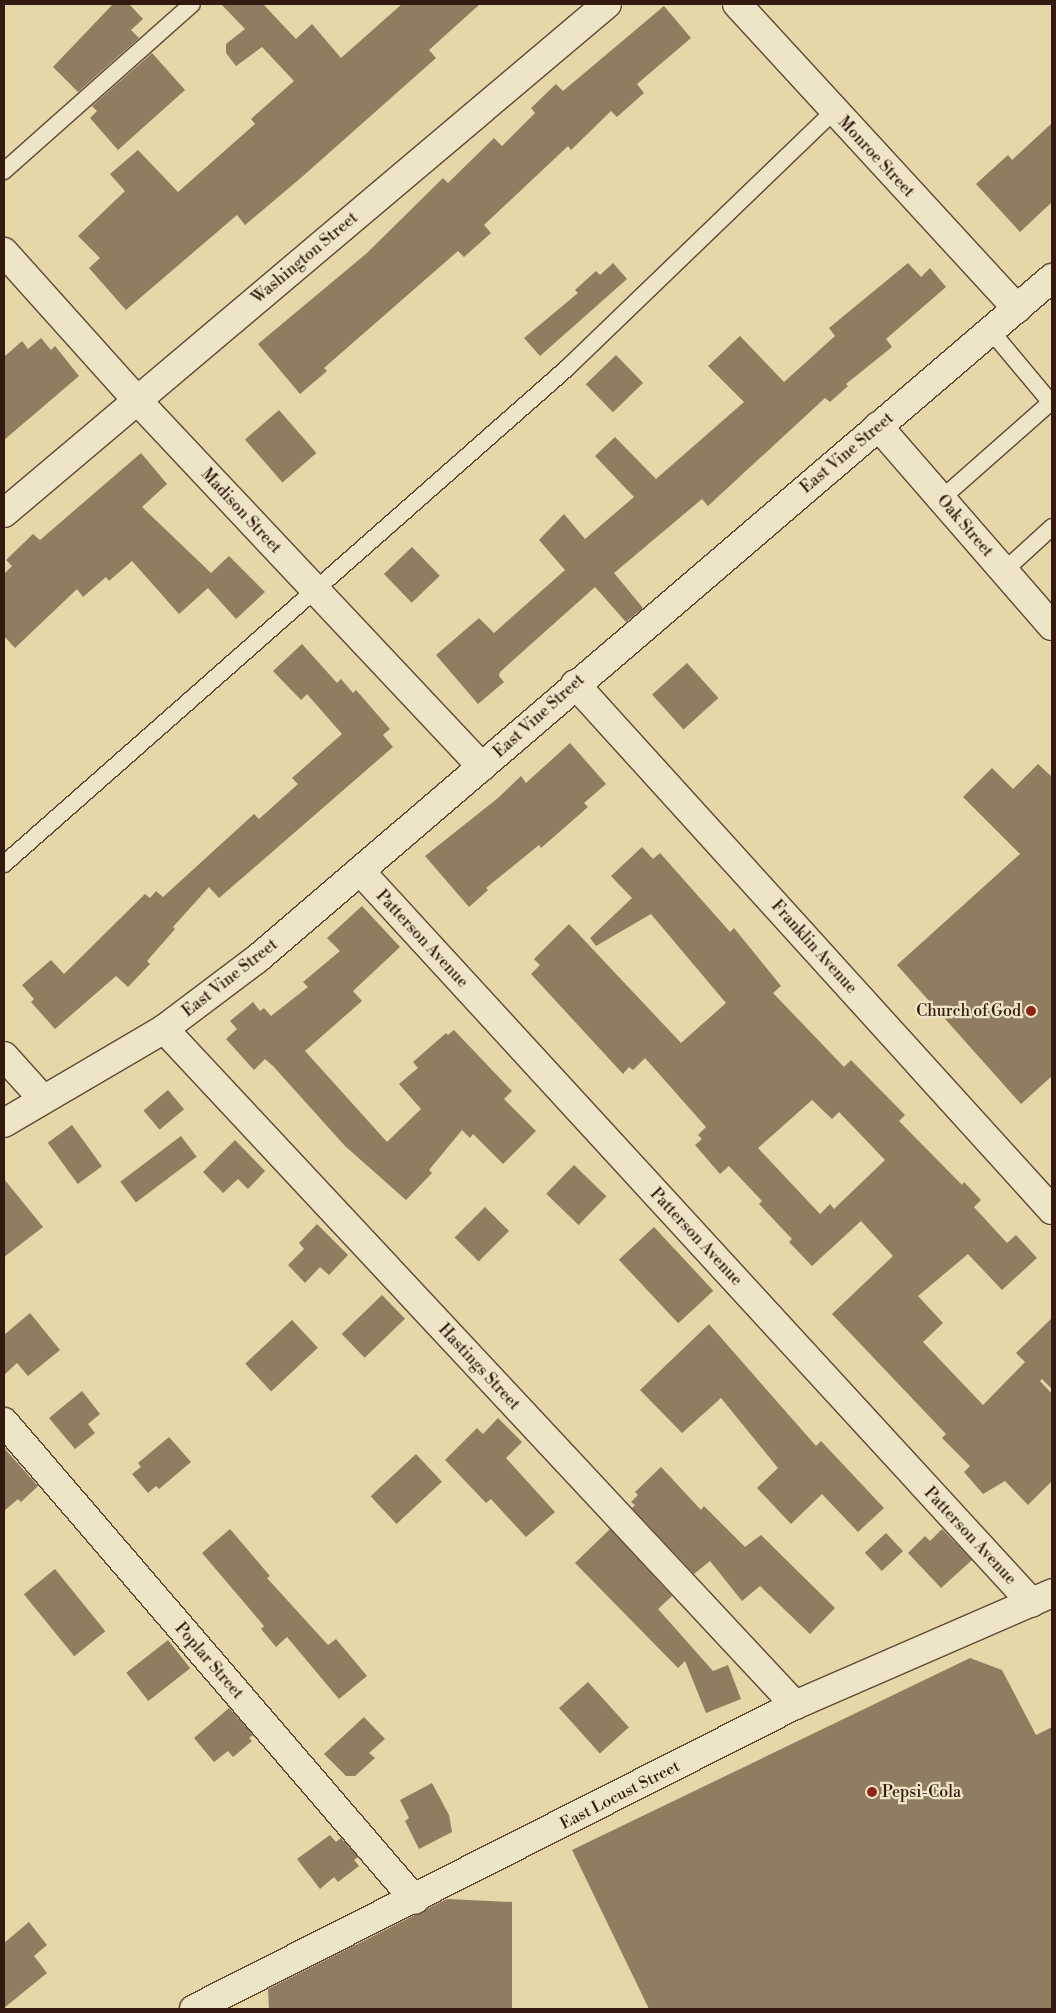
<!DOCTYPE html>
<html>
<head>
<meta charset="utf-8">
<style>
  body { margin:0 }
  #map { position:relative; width:1056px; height:2013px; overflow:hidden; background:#e5d7a8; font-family:"Libre Bodoni",serif }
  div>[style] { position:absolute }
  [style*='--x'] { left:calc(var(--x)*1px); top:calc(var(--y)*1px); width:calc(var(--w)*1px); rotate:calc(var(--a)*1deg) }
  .building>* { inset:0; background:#907c5f; transform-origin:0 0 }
  .roads { filter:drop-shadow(1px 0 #604835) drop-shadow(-1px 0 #604835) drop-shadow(0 1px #604835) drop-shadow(0 -1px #604835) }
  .service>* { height:16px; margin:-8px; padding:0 8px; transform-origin:8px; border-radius:8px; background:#eee5c6 }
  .minor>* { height:28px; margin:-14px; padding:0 14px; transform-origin:14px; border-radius:14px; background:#eee5c6 }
  .tertiary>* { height:28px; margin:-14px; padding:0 14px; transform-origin:14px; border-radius:14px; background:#eee5c6 }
  .dots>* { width:14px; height:14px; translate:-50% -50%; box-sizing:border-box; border:2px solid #eee5c6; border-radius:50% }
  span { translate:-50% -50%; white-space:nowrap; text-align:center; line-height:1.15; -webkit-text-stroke:4.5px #eee5c6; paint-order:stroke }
  .street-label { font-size:16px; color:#33190f }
  .poi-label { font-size:16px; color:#33190f }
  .right { translate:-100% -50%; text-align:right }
  .left { translate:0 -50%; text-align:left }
  .frame { position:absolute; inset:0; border:5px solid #33190f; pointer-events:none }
</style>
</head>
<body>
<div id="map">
  <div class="building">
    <i style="clip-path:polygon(113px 4px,129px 4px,143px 19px,131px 30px,139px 38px,78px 92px,53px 67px)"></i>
    <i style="clip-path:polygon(221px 4px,263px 4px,296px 39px,312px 24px,341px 58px,402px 4px,480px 4px,429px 50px,436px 58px,303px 176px,245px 225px,237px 215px,126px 310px,89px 268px,100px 258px,78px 236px,125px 191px,110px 174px,138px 150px,178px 192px,255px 124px,251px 119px,294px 81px,262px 47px,236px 66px,226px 53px,226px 44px,245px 29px)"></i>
    <i style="clip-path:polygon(664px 6px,691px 38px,637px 84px,644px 93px,617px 117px,611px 111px,571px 150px,568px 146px,484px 225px,491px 233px,464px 257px,458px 251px,324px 368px,327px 371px,300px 394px,258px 344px,367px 253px,443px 178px,448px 183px,494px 138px,502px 146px,535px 113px,531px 108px,556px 84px,563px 91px)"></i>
    <i style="clip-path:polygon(152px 53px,185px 90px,118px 150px,90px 118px,97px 111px,92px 106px)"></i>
    <i style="clip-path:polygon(1052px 123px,1052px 202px,1020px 232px,976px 184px,1008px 155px,1012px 160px)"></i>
    <i style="clip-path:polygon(613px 263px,627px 279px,540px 356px,524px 338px,578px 293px,575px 290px,596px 271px,600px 275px)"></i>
    <i style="clip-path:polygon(908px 263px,921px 277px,930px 268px,946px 287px,886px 339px,892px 347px,846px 384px,848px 386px,830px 402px,825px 398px,708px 506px,702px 499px,614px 573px,643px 608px,626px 622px,595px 587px,500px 672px,499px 676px,504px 682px,478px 704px,436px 655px,479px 618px,494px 633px,565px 570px,539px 540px,564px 514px,585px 539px,634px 497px,595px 456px,615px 437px,656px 479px,744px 402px,708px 366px,740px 336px,784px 382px,835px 336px,829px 328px)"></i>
    <i style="clip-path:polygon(41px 338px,51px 350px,55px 346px,79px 376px,4px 440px,4px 357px,22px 341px,28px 349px)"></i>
    <i style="left:616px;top:355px;width:39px;height:42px;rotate:46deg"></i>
    <i style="left:279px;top:410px;width:57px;height:45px;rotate:49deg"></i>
    <i style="clip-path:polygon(141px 453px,167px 484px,142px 507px,211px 573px,229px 556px,265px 592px,236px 619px,208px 588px,179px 614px,132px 561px,109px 581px,106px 577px,83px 597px,77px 589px,15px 648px,4px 636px,4px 574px,12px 566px,6px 560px,33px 534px,40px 540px)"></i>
    <i style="left:412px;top:547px;width:40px;height:39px;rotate:46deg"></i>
    <i style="clip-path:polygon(302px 644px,337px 683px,341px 679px,353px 693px,356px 690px,390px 729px,383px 735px,393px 747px,219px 898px,209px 887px,173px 927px,175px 929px,147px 961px,150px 964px,128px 987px,116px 976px,55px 1029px,31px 1002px,34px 999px,22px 985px,51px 960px,64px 974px,145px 894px,150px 898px,156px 891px,163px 897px,254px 814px,259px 819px,298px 784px,292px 778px,342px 734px,307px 694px,301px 700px,273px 671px)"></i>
    <i style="left:687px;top:663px;width:47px;height:47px;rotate:48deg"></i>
    <i style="clip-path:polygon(570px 743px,606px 784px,584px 803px,588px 807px,541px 848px,539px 845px,486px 888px,488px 890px,469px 907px,425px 856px,498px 798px,521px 776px,526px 783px)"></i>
    <i style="clip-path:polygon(1038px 764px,1052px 777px,1052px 1076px,1021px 1104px,897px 965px,1020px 854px,963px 797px,992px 768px,1013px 789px)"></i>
    <i style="clip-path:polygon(evenodd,642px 847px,653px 859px,660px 853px,730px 932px,734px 928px,781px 986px,773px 993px,844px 1067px,851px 1060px,905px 1115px,899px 1121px,962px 1185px,964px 1182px,981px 1200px,974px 1207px,1007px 1243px,1016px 1235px,1037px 1258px,1002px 1290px,968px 1254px,918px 1296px,943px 1323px,923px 1342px,983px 1405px,1025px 1362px,1016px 1353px,1052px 1318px,1052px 1389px,1042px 1379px,1040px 1381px,1052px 1394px,1052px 1481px,1028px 1505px,1005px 1481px,983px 1494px,964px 1472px,970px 1466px,942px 1438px,946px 1434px,832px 1314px,893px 1256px,861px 1221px,812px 1266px,789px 1242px,792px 1239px,759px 1204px,762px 1201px,729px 1166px,720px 1174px,695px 1145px,702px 1139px,698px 1135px,706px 1127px,645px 1058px,633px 1070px,629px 1067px,623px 1074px,531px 974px,540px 965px,534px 959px,569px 924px,681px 1043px,726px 1003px,651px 914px,596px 946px,590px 938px,632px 898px,611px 876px,642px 847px,812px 1100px,832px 1119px,839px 1112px,885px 1160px,834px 1209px,830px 1204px,820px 1214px,758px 1148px,812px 1100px)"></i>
    <i style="clip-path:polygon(362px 906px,400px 947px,353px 991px,362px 1001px,305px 1051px,387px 1142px,421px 1109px,399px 1084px,418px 1068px,413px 1062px,446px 1033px,448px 1035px,454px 1030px,512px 1091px,504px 1099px,536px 1131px,503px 1164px,473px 1134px,470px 1138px,462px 1130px,429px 1170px,432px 1173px,406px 1200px,345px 1146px,273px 1066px,265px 1059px,254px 1070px,226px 1039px,237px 1029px,230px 1021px,253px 1002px,260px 1011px,264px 1008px,271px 1016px,308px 987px,303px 982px,340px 951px,327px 938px)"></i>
    <i style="left:168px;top:1090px;width:25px;height:32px;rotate:50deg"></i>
    <i style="left:72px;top:1125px;width:51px;height:30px;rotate:54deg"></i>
    <i style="left:181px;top:1136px;width:26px;height:76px;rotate:53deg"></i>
    <i style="clip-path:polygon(235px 1140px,265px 1171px,248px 1189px,238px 1179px,223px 1193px,203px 1172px)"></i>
    <i style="left:574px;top:1165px;width:45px;height:40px;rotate:44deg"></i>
    <i style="clip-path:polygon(4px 1179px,43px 1227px,4px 1257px)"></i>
    <i style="left:485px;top:1207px;width:34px;height:43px;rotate:45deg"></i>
    <i style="clip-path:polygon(317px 1224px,348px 1255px,329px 1275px,320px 1267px,305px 1283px,288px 1265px,304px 1249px,299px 1243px)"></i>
    <i style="left:654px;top:1227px;width:87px;height:48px;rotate:47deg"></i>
    <i style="left:382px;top:1295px;width:33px;height:56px;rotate:46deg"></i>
    <i style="clip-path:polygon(30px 1313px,60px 1350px,28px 1376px,17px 1363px,4px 1375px,4px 1335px)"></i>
    <i style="left:292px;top:1320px;width:38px;height:64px;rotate:47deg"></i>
    <i style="clip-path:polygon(709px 1324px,816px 1446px,821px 1441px,884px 1508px,858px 1532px,822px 1494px,791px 1524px,757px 1488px,778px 1468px,721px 1398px,682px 1433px,640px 1390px)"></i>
    <i style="clip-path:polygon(82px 1391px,100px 1414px,88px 1424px,95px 1433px,75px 1449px,49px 1418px)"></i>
    <i style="clip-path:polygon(498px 1418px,522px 1442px,506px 1458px,555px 1512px,526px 1537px,491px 1499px,486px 1503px,445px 1460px,477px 1428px,483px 1434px)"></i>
    <i style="clip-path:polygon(169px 1437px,191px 1462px,159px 1489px,156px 1486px,148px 1493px,132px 1474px,141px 1467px,138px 1463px)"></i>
    <i style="clip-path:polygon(4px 1448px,38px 1486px,21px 1502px,18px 1499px,4px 1511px)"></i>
    <i style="left:416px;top:1454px;width:38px;height:62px;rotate:47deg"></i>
    <i style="clip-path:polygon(661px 1467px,701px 1510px,704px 1506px,745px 1547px,761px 1535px,835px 1608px,810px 1634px,760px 1586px,742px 1601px,710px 1561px,694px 1574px,632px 1508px,635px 1505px,631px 1502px,638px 1495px,635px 1492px)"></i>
    <i style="clip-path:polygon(230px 1529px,270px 1576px,267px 1578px,328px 1645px,336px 1639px,367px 1676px,339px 1699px,287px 1637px,276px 1647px,261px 1629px,264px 1626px,202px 1553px)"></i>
    <i style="clip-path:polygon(610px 1529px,672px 1596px,658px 1609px,713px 1671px,728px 1665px,741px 1699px,706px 1713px,685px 1661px,678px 1668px,575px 1563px)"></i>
    <i style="clip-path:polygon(942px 1529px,972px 1560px,941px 1588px,908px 1553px,925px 1536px,930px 1541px)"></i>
    <i style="left:886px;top:1533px;width:25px;height:29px;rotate:47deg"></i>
    <i style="left:55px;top:1569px;width:80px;height:40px;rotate:51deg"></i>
    <i style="left:168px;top:1640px;width:36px;height:53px;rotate:52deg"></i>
    <i style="clip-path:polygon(970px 1658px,1002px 1670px,1036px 1735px,1052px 1727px,1052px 2009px,649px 2009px,572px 1850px)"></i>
    <i style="left:588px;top:1682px;width:61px;height:39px;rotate:48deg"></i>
    <i style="clip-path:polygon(229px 1708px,253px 1735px,249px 1738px,252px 1741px,233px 1757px,228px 1751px,214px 1762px,194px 1738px)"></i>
    <i style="clip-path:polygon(364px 1717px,385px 1739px,369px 1753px,375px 1758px,355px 1776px,346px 1776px,324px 1754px)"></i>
    <i style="clip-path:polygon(432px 1783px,449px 1815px,452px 1832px,419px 1849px,405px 1821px,409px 1818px,400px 1800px)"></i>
    <i style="clip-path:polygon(330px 1835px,336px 1842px,341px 1838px,358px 1857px,354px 1860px,359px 1866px,338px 1882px,334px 1877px,320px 1889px,297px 1859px)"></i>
    <i style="clip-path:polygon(447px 1899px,512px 1902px,512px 2009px,269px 2009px,268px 1989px)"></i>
    <i style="clip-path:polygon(29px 1922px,47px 1945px,34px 1956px,47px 1973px,4px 2008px,4px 1943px)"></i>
  </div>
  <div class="roads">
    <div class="service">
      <i style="--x:4;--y:171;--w:251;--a:-41.6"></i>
      <i style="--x:991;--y:331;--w:95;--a:50.1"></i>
      <i style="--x:941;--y:499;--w:147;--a:-41.4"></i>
      <i style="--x:1004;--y:571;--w:65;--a:-42.5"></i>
      <i style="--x:4;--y:864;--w:749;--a:-41.37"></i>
      <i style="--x:566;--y:369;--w:372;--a:-43.9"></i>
    </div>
    <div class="minor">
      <i style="--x:737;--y:4;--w:414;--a:47.4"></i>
      <i style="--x:4;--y:252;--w:198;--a:48.1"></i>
      <i style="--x:136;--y:399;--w:505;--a:46.76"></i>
      <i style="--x:878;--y:426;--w:265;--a:49"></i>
      <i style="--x:4;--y:513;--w:789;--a:-40.17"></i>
      <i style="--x:575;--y:684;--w:710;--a:47.8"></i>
      <i style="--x:361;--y:872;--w:992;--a:47.45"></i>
      <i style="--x:164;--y:1029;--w:925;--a:46.97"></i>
      <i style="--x:4;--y:1056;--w:57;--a:47.9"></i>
      <i style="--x:4;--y:1422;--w:630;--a:49.31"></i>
      <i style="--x:194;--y:2009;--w:674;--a:-26.83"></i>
      <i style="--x:795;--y:1705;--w:280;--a:-23.5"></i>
    </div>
    <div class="tertiary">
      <i style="--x:4;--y:1123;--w:186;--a:-30.4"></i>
      <i style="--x:164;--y:1029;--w:116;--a:-37"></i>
      <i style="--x:257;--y:959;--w:1047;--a:-40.58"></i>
    </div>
  </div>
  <div class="dots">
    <i style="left:1031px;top:1011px;background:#8f2418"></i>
    <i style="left:872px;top:1792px;background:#8f2418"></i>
  </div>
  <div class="street-label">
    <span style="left:876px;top:157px;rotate:47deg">Monroe Street</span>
    <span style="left:305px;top:258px;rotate:-40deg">Washington Street</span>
    <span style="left:847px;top:453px;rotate:-40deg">East Vine Street</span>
    <span style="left:241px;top:511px;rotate:47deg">Madison Street</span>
    <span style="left:965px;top:526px;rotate:49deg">Oak Street</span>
    <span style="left:539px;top:716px;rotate:-42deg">East Vine Street</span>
    <span style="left:422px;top:939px;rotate:47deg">Patterson Avenue</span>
    <span style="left:814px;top:947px;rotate:48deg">Franklin Avenue</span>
    <span style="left:230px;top:978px;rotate:-38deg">East Vine Street</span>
    <span style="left:696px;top:1237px;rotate:47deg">Patterson Avenue</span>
    <span style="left:479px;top:1367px;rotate:47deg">Hastings Street</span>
    <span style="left:970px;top:1536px;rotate:47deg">Patterson Avenue</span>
    <span style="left:209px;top:1661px;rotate:49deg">Poplar Street</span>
    <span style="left:620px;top:1795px;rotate:-27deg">East Locust Street</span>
  </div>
  <div class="poi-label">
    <span class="right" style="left:1021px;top:1011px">Church of God</span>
    <span class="left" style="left:882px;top:1792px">Pepsi-Cola</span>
  </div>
  <div class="frame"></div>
</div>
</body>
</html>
